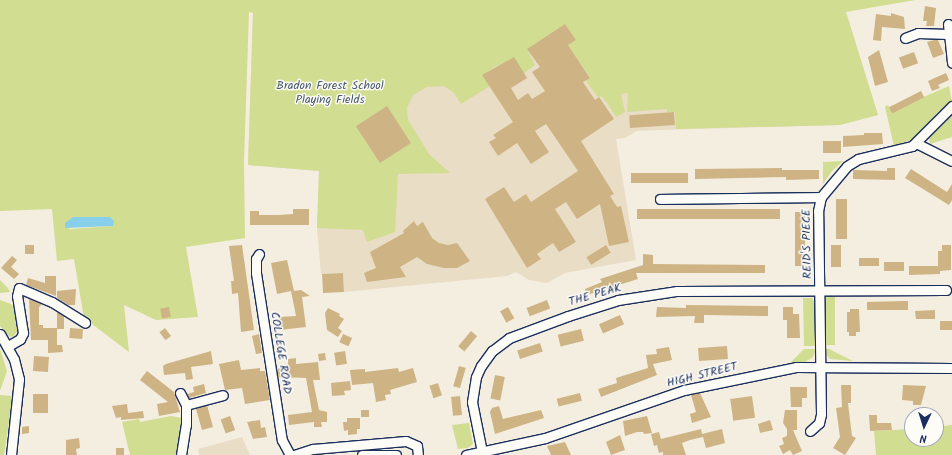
<!DOCTYPE html>
<html>
<head>
<meta charset="utf-8">
<style>
  body { margin:0 }
  #map { position:relative; width:952px; height:455px; overflow:hidden; background:#f4eee0; font-family:Kalam,sans-serif }
  div>[style] { position:absolute }
  [style*='--x'] { left:calc(var(--x)*1px); top:calc(var(--y)*1px); width:calc(var(--w)*1px); rotate:calc(var(--a)*1deg) }
  .built>* { inset:0; background:#e9ddc5 }
  .green>* { inset:0; background:#d1dd90 }
  .water>* { inset:0; background:#88d0e9 }
  .building>* { inset:0; background:#ceb485; transform-origin:0 0 }
  .roads { filter:drop-shadow(1px 0 #1b2f5e) drop-shadow(-1px 0 #1b2f5e) drop-shadow(0 1px #1b2f5e) drop-shadow(0 -1px #1b2f5e) }
  .minor>* { height:9px; margin:-4.5px; padding:0 4.5px; transform-origin:4.5px; border-radius:4.5px; background:#fdfcf7 }
  span { translate:-50% -50%; white-space:nowrap; text-align:center; line-height:1.15; -webkit-text-stroke:3px #fdfcf7; paint-order:stroke }
  .park-label { font-size:12px; color:#485a6a }
  .street-label { font-size:12px; color:#1b2f5e }
  .north { position:absolute; left:904px; top:407px; width:40px; height:40px; box-sizing:border-box; background:#fdfcf7; border:1px solid #a3aaba; border-radius:50%; rotate:184deg; font-size:11px; font-weight:700; line-height:16px; text-align:center; color:#1b2f5e }
  .north::after { content:''; display:block; margin:auto; width:14px; height:18px; background:#1b2f5e; clip-path:polygon(50% 0,100% 100%,50% 72%,0 100%) }
</style>
</head>
<body>
<div id="map">
  <div class="built">
    <i style="clip-path:polygon(253px 11px,846px 12px,878px 115px,840px 125px,661px 130px,637px 131px,625px 138px,616px 139px,636px 260px,565px 273px,547px 283px,529px 280px,516px 272px,507px 276px,344px 292px,343px 273px,321px 274px,317px 228px,319px 171px,248px 165px)"></i>
    <i style="clip-path:polygon(242px 437px,250px 455px,199px 455px,198px 449px)"></i>
  </div>
  <div class="green">
    <i style="clip-path:polygon(evenodd,0 0,915px 0,846px 12px,878px 115px,840px 125px,676px 129px,675px 112px,667px 112px,667px 109px,627px 112px,628px 93px,621px 94px,625px 112px,616px 117px,608px 104px,601px 96px,598px 97px,588px 84px,586px 80px,590px 77px,568px 45px,576px 40px,565px 24px,527px 49px,535px 65px,524px 73px,506px 62px,496px 66px,483px 75px,490px 86px,461px 104px,454px 93px,444px 86px,427px 87px,413px 95px,407px 108px,408px 120px,429px 154px,450px 173px,398px 174px,395px 232px,367px 242px,363px 230px,317px 228px,319px 171px,248px 165px,253px 13px,249px 12px,244px 162px,245px 238px,186px 247px,198px 317px,156px 320px,124px 305px,129px 352px,84px 318px,74px 259px,57px 261px,52px 209px,0 211px,0 0,73px 217px,110px 217px,113px 226px,69px 229px,73px 217px)"></i>
    <i style="clip-path:polygon(949px 86px,952px 102px,939px 111px,913px 139px,894px 146px,885px 107px,888px 105px,891px 111px)"></i>
    <i style="clip-path:polygon(952px 112px,952px 137px,930px 144px,929px 137px)"></i>
    <i style="clip-path:polygon(843px 161px,832px 171px,823px 184px,823px 162px)"></i>
    <i style="clip-path:polygon(0 280px,8px 288px,10px 292px,0 293px)"></i>
    <i style="clip-path:polygon(828px 296px,835px 296px,835px 345px,822px 345px,823px 301px)"></i>
    <i style="clip-path:polygon(803px 298px,812px 298px,815px 302px,816px 346px,804px 346px)"></i>
    <i style="clip-path:polygon(0 300px,11px 304px,15px 309px,19px 328px,14px 336px,10px 337px,0 326px)"></i>
    <i style="clip-path:polygon(0 349px,7px 371px,0 391px)"></i>
    <i style="clip-path:polygon(804px 349px,816px 349px,813px 357px,805px 362px,790px 363px)"></i>
    <i style="clip-path:polygon(822px 349px,829px 349px,853px 361px,830px 359px)"></i>
    <i style="clip-path:polygon(0 395px,13px 396px,4px 455px,0 455px)"></i>
    <i style="clip-path:polygon(171px 416px,182px 418px,177px 455px,130px 455px,122px 422px,139px 419px,140px 422px)"></i>
    <i style="clip-path:polygon(469px 423px,473px 444px,468px 448px,458px 449px,452px 425px)"></i>
    <i style="clip-path:polygon(952px 425px,952px 455px,876px 455px,874px 431px,912px 429px,912px 439px,936px 439px,936px 427px)"></i>
  </div>
  <div class="water">
    <i style="clip-path:polygon(73px 217px,110px 217px,114px 221px,113px 226px,65px 228px,65px 223px)"></i>
  </div>
  <div class="building">
    <i style="clip-path:polygon(925px 6px,936px 8px,934px 26px,926px 26px,927px 21px,923px 21px)"></i>
    <i style="clip-path:polygon(891px 13px,904px 17px,905px 29px,882px 27px,881px 41px,873px 40px,876px 14px,891px 16px)"></i>
    <i style="clip-path:polygon(565px 24px,576px 40px,568px 45px,590px 78px,583px 82px,595px 100px,599px 97px,614px 119px,581px 141px,614px 194px,610px 196px,617px 207px,621px 206px,629px 242px,609px 246px,600px 204px,577px 219px,566px 202px,555px 209px,576px 242px,559px 252px,553px 243px,537px 254px,541px 259px,527px 268px,485px 199px,504px 187px,514px 202px,526px 194px,531px 202px,578px 171px,546px 124px,535px 131px,549px 152px,531px 164px,517px 143px,498px 156px,489px 142px,496px 138px,493px 135px,513px 122px,482px 75px,514px 57px,527px 78px,511px 88px,518px 100px,528px 93px,532px 99px,545px 91px,532px 72px,540px 67px,527px 49px)"></i>
    <i style="clip-path:polygon(934px 40px,938px 40px,944px 54px,933px 58px,927px 42px)"></i>
    <i style="clip-path:polygon(879px 50px,888px 82px,875px 86px,868px 57px)"></i>
    <i style="left:914px;top:52px;width:12px;height:16px;rotate:70deg"></i>
    <i style="clip-path:polygon(946px 73px,949px 80px,938px 85px,940px 88px,932px 91px,928px 81px)"></i>
    <i style="left:921px;top:91px;width:7px;height:36px;rotate:63deg"></i>
    <i style="left:387px;top:106px;width:44px;height:37px;rotate:57deg"></i>
    <i style="left:674px;top:112px;width:13px;height:45px;rotate:86deg"></i>
    <i style="clip-path:polygon(864px 133px,882px 133px,883px 144px,843px 147px,843px 136px,864px 135px)"></i>
    <i style="left:823px;top:141px;width:18px;height:12px"></i>
    <i style="clip-path:polygon(782px 168px,782px 170px,819px 170px,819px 179px,786px 180px,786px 177px,695px 179px,695px 169px)"></i>
    <i style="clip-path:polygon(887px 168px,895px 168px,895px 180px,853px 179px,853px 170px,887px 171px)"></i>
    <i style="clip-path:polygon(911px 169px,947px 192px,952px 184px,952px 200px,949px 205px,905px 178px)"></i>
    <i style="left:688px;top:173px;width:10px;height:57px;rotate:90deg"></i>
    <i style="left:836px;top:199px;width:11px;height:40px"></i>
    <i style="clip-path:polygon(293px 209px,309px 209px,309px 225px,250px 225px,250px 211px,259px 211px,259px 215px,278px 215px,293px 214px)"></i>
    <i style="left:780px;top:209px;width:10px;height:143px;rotate:90deg"></i>
    <i style="left:795px;top:212px;width:10px;height:54px"></i>
    <i style="clip-path:polygon(414px 221px,417px 226px,423px 222px,432px 238px,439px 243px,448px 245px,457px 243px,470px 261px,457px 268px,444px 268px,427px 264px,417px 257px,400px 267px,406px 277px,367px 282px,364px 273px,376px 268px,370px 252px,404px 233px,403px 231px)"></i>
    <i style="left:25px;top:245px;width:9px;height:9px"></i>
    <i style="clip-path:polygon(242px 245px,254px 330px,241px 332px,238px 293px,232px 294px,231px 281px,234px 281px,229px 246px)"></i>
    <i style="left:606px;top:245px;width:9px;height:23px;rotate:58deg"></i>
    <i style="left:831px;top:245px;width:10px;height:22px"></i>
    <i style="clip-path:polygon(942px 245px,951px 245px,951px 270px,940px 271px,940px 274px,909px 275px,909px 266px,938px 266px,938px 251px,942px 251px)"></i>
    <i style="clip-path:polygon(643px 254px,653px 255px,653px 264px,765px 265px,765px 273px,636px 273px,638px 279px,587px 295px,585px 289px,602px 282px,600px 279px,643px 265px)"></i>
    <i style="clip-path:polygon(12px 256px,17px 260px,11px 267px,19px 274px,14px 279px,1px 268px)"></i>
    <i style="left:859px;top:258px;width:20px;height:8px"></i>
    <i style="clip-path:polygon(287px 260px,294px 291px,301px 290px,310px 296px,302px 297px,306px 327px,280px 330px,278px 317px,296px 316px,291px 291px,277px 294px,271px 263px)"></i>
    <i style="left:884px;top:262px;width:20px;height:9px"></i>
    <i style="left:343px;top:273px;width:19px;height:21px;rotate:87deg"></i>
    <i style="clip-path:polygon(45px 276px,56px 276px,56px 296px,26px 285px,28px 278px,45px 283px)"></i>
    <i style="clip-path:polygon(76px 289px,75px 305px,68px 305px,57px 298px,57px 291px)"></i>
    <i style="clip-path:polygon(29px 299px,42px 304px,39px 307px,39px 325px,43px 325px,43px 328px,57px 328px,57px 345px,62px 345px,63px 352px,48px 353px,48px 340px,31px 340px)"></i>
    <i style="left:547px;top:300px;width:9px;height:22px;rotate:69deg"></i>
    <i style="clip-path:polygon(904px 301px,908px 301px,908px 310px,867px 310px,867px 302px)"></i>
    <i style="clip-path:polygon(686px 305px,768px 306px,768px 316px,704px 315px,704px 323px,694px 323px,695px 316px,656px 317px,657px 307px,686px 308px)"></i>
    <i style="left:169px;top:307px;width:10px;height:9px;rotate:79deg"></i>
    <i style="left:508px;top:307px;width:13px;height:9px;rotate:61deg"></i>
    <i style="clip-path:polygon(783px 307px,793px 307px,793px 314px,799px 314px,800px 338px,787px 338px,787px 320px,783px 320px)"></i>
    <i style="clip-path:polygon(328px 308px,340px 314px,339px 316px,344px 319px,338px 328px,342px 331px,338px 337px,327px 330px,325px 313px)"></i>
    <i style="clip-path:polygon(850px 309px,859px 309px,860px 332px,856px 332px,856px 336px,849px 336px,849px 332px,847px 332px,847px 312px,850px 312px)"></i>
    <i style="clip-path:polygon(935px 310px,935px 319px,916px 319px,915px 311px)"></i>
    <i style="clip-path:polygon(57px 312px,64px 316px,64px 329px,57px 329px)"></i>
    <i style="left:620px;top:315px;width:10px;height:23px;rotate:66deg"></i>
    <i style="left:952px;top:321px;width:9px;height:12px;rotate:90deg"></i>
    <i style="left:70px;top:328px;width:13px;height:10px;rotate:4deg"></i>
    <i style="left:165px;top:328px;width:10px;height:7px;rotate:53deg"></i>
    <i style="left:581px;top:329px;width:12px;height:24px;rotate:76deg"></i>
    <i style="left:471px;top:331px;width:8px;height:20px;rotate:40deg"></i>
    <i style="clip-path:polygon(259px 334px,262px 353px,256px 354px,252px 336px)"></i>
    <i style="left:343px;top:334px;width:10px;height:9px;rotate:24deg"></i>
    <i style="left:540px;top:343px;width:9px;height:24px;rotate:72deg"></i>
    <i style="left:727px;top:346px;width:13px;height:29px;rotate:86deg"></i>
    <i style="clip-path:polygon(669px 347px,672px 360px,653px 364px,657px 375px,601px 397px,598px 389px,617px 383px,616px 378px,648px 368px,646px 355px,657px 354px,656px 349px)"></i>
    <i style="clip-path:polygon(211px 351px,213px 364px,191px 367px,193px 379px,186px 380px,185px 373px,164px 375px,163px 366px,166px 364px)"></i>
    <i style="left:345px;top:351px;width:13px;height:11px;rotate:81deg"></i>
    <i style="left:325px;top:353px;width:7px;height:7px;rotate:82deg"></i>
    <i style="left:34px;top:356px;width:15px;height:15px;rotate:4deg"></i>
    <i style="clip-path:polygon(296px 358px,296px 364px,318px 362px,320px 380px,313px 380px,319px 410px,327px 412px,327px 422px,321px 422px,322px 427px,314px 427px,314px 422px,289px 425px,288px 415px,312px 412px,306px 378px,278px 377px,277px 369px,288px 366px,288px 359px)"></i>
    <i style="clip-path:polygon(239px 360px,241px 370px,260px 368px,260px 371px,265px 371px,270px 400px,245px 404px,242px 388px,225px 390px,219px 364px)"></i>
    <i style="left:459px;top:366px;width:7px;height:21px;rotate:16deg"></i>
    <i style="clip-path:polygon(398px 368px,399px 372px,413px 368px,417px 382px,390px 390px,391px 394px,385px 395px,386px 400px,376px 402px,373px 383px,352px 385px,350px 370px,365px 369px,365px 372px)"></i>
    <i style="clip-path:polygon(147px 371px,174px 392px,180px 412px,159px 416px,157px 404px,168px 402px,140px 380px)"></i>
    <i style="left:495px;top:375px;width:10px;height:24px;rotate:11deg"></i>
    <i style="clip-path:polygon(350px 381px,351px 390px,344px 391px,345px 395px,332px 396px,331px 383px)"></i>
    <i style="left:438px;top:383px;width:13px;height:9px;rotate:72deg"></i>
    <i style="clip-path:polygon(204px 384px,206px 393px,189px 398px,187px 394px,194px 392px,193px 387px)"></i>
    <i style="clip-path:polygon(841px 385px,851px 385px,851px 403px,848px 403px,852px 436px,856px 438px,845px 455px,833px 448px,840px 437px,836px 408px,842px 407px)"></i>
    <i style="clip-path:polygon(903px 385px,926px 386px,921px 405px,913px 405px,913px 401px,902px 400px)"></i>
    <i style="clip-path:polygon(790px 387px,807px 387px,807px 398px,802px 398px,802px 407px,791px 407px)"></i>
    <i style="left:580px;top:393px;width:8px;height:24px;rotate:76deg"></i>
    <i style="clip-path:polygon(700px 393px,711px 417px,692px 423px,690px 414px,696px 412px,691px 395px)"></i>
    <i style="left:48px;top:394px;width:19px;height:15px;rotate:90deg"></i>
    <i style="left:460px;top:396px;width:19px;height:9px;rotate:84deg"></i>
    <i style="left:752px;top:396px;width:22px;height:22px;rotate:82deg"></i>
    <i style="clip-path:polygon(127px 404px,128px 413px,143px 411px,144px 418px,121px 420px,121px 417px,116px 418px,112px 406px)"></i>
    <i style="clip-path:polygon(207px 405px,213px 427px,202px 430px,196px 409px,192px 410px)"></i>
    <i style="clip-path:polygon(499px 406px,503px 419px,541px 410px,544px 418px,495px 434px,490px 412px,492px 408px)"></i>
    <i style="left:361px;top:410px;width:8px;height:7px"></i>
    <i style="clip-path:polygon(785px 410px,797px 410px,797px 430px,793px 430px,802px 451px,793px 455px,790px 450px,783px 454px,779px 446px,784px 444px,782px 438px,787px 436px,787px 429px,783px 423px)"></i>
    <i style="clip-path:polygon(869px 415px,877px 415px,877px 423px,891px 423px,892px 430px,870px 431px)"></i>
    <i style="left:230px;top:416px;width:15px;height:10px;rotate:70deg"></i>
    <i style="clip-path:polygon(647px 416px,652px 433px,644px 434px,643px 432px,637px 432px,625px 436px,623px 421px)"></i>
    <i style="clip-path:polygon(347px 418px,360px 418px,360px 429px,357px 429px,357px 434px,348px 435px,348px 430px,344px 431px,343px 422px,347px 422px)"></i>
    <i style="clip-path:polygon(260px 420px,261px 428px,265px 427px,267px 437px,253px 439px,247px 422px)"></i>
    <i style="clip-path:polygon(770px 420px,773px 430px,760px 433px,758px 424px)"></i>
    <i style="clip-path:polygon(29px 426px,29px 433px,22px 434px,22px 427px)"></i>
    <i style="clip-path:polygon(701px 429px,702px 434px,722px 429px,725px 443px,706px 448px,703px 437px,690px 440px,682px 443px,686px 455px,663px 455px,663px 452px,659px 453px,657px 445px,654px 446px,651px 434px,659px 432px,661px 439px)"></i>
    <i style="clip-path:polygon(620px 435px,625px 450px,611px 455px,606px 442px)"></i>
    <i style="clip-path:polygon(79px 438px,80px 448px,76px 449px,77px 455px,66px 455px,66px 440px)"></i>
    <i style="clip-path:polygon(565px 442px,571px 455px,551px 455px,547px 446px)"></i>
    <i style="left:116px;top:448px;width:8px;height:7px"></i>
  </div>
  <div class="roads">
    <div class="minor">
      <i style="--x:948;--y:24;--w:39;--a:84"></i>
      <i style="--x:905;--y:38;--w:14;--a:-21"></i>
      <i style="--x:918;--y:33;--w:30;--a:2"></i>
      <i style="--x:916;--y:143;--w:40;--a:26.6"></i>
      <i style="--x:660;--y:199;--w:161;--a:-0.7"></i>
      <i style="--x:259;--y:254;--w:6;--a:121"></i>
      <i style="--x:256;--y:259;--w:14;--a:90"></i>
      <i style="--x:256;--y:273;--w:169;--a:81.2"></i>
      <i style="--x:282;--y:440;--w:17;--a:62"></i>
      <i style="--x:0;--y:334;--w:29;--a:61"></i>
      <i style="--x:14;--y:359;--w:21;--a:76"></i>
      <i style="--x:19;--y:379;--w:76;--a:96"></i>
      <i style="--x:8;--y:346;--w:14;--a:-30"></i>
      <i style="--x:20;--y:339;--w:7;--a:-63"></i>
      <i style="--x:23;--y:333;--w:37;--a:-99"></i>
      <i style="--x:17;--y:296;--w:8;--a:-76"></i>
      <i style="--x:19;--y:288;--w:36;--a:23"></i>
      <i style="--x:52;--y:302;--w:39;--a:32"></i>
      <i style="--x:180;--y:393;--w:13;--a:63"></i>
      <i style="--x:186;--y:405;--w:38;--a:-15"></i>
      <i style="--x:810;--y:431;--w:12;--a:-42"></i>
      <i style="--x:819;--y:423;--w:9;--a:-77"></i>
      <i style="--x:821;--y:414;--w:203;--a:-90.8"></i>
      <i style="--x:818;--y:211;--w:14;--a:-78"></i>
      <i style="--x:821;--y:197;--w:40;--a:-50"></i>
      <i style="--x:847;--y:166;--w:13;--a:-32"></i>
      <i style="--x:858;--y:159;--w:56;--a:-13.5"></i>
      <i style="--x:912;--y:146;--w:57;--a:-45"></i>
      <i style="--x:482;--y:452;--w:51;--a:-101.3"></i>
      <i style="--x:472;--y:402;--w:25;--a:-81"></i>
      <i style="--x:476;--y:377;--w:12;--a:-66"></i>
      <i style="--x:481;--y:366;--w:19;--a:-54"></i>
      <i style="--x:492;--y:351;--w:21;--a:-37"></i>
      <i style="--x:509;--y:338;--w:63;--a:-20.4"></i>
      <i style="--x:568;--y:316;--w:52;--a:-17.7"></i>
      <i style="--x:618;--y:300;--w:60;--a:-8.7"></i>
      <i style="--x:677;--y:291;--w:269;--a:-0.2"></i>
      <i style="--x:181;--y:455;--w:30;--a:-81"></i>
      <i style="--x:186;--y:425;--w:20;--a:-90"></i>
      <i style="--x:294;--y:455;--w:20;--a:-18"></i>
      <i style="--x:313;--y:449;--w:93;--a:-4.9"></i>
      <i style="--x:406;--y:441;--w:12;--a:24"></i>
      <i style="--x:417;--y:446;--w:9;--a:84"></i>
      <i style="--x:362;--y:455;--w:34;--a:0"></i>
      <i style="--x:466;--y:455;--w:81;--a:-12.1"></i>
      <i style="--x:545;--y:438;--w:147;--a:-19.1"></i>
      <i style="--x:684;--y:390;--w:114;--a:-11.6"></i>
      <i style="--x:796;--y:367;--w:156;--a:0.4"></i>
    </div>
  </div>
  <div class="park-label">
    <span style="left:330px;top:93px">Bradon Forest School<br>Playing Fields</span>
  </div>
  <div class="street-label">
    <span style="left:807px;top:244px;rotate:-91deg">REID'S PIECE</span>
    <span style="left:595px;top:295px;rotate:-16deg">THE PEAK</span>
    <span style="left:281px;top:353px;rotate:81deg">COLLEGE ROAD</span>
    <span style="left:702px;top:375px;rotate:-14deg">HIGH STREET</span>
  </div>
  <div class="north">N</div>
</div>
</body>
</html>
